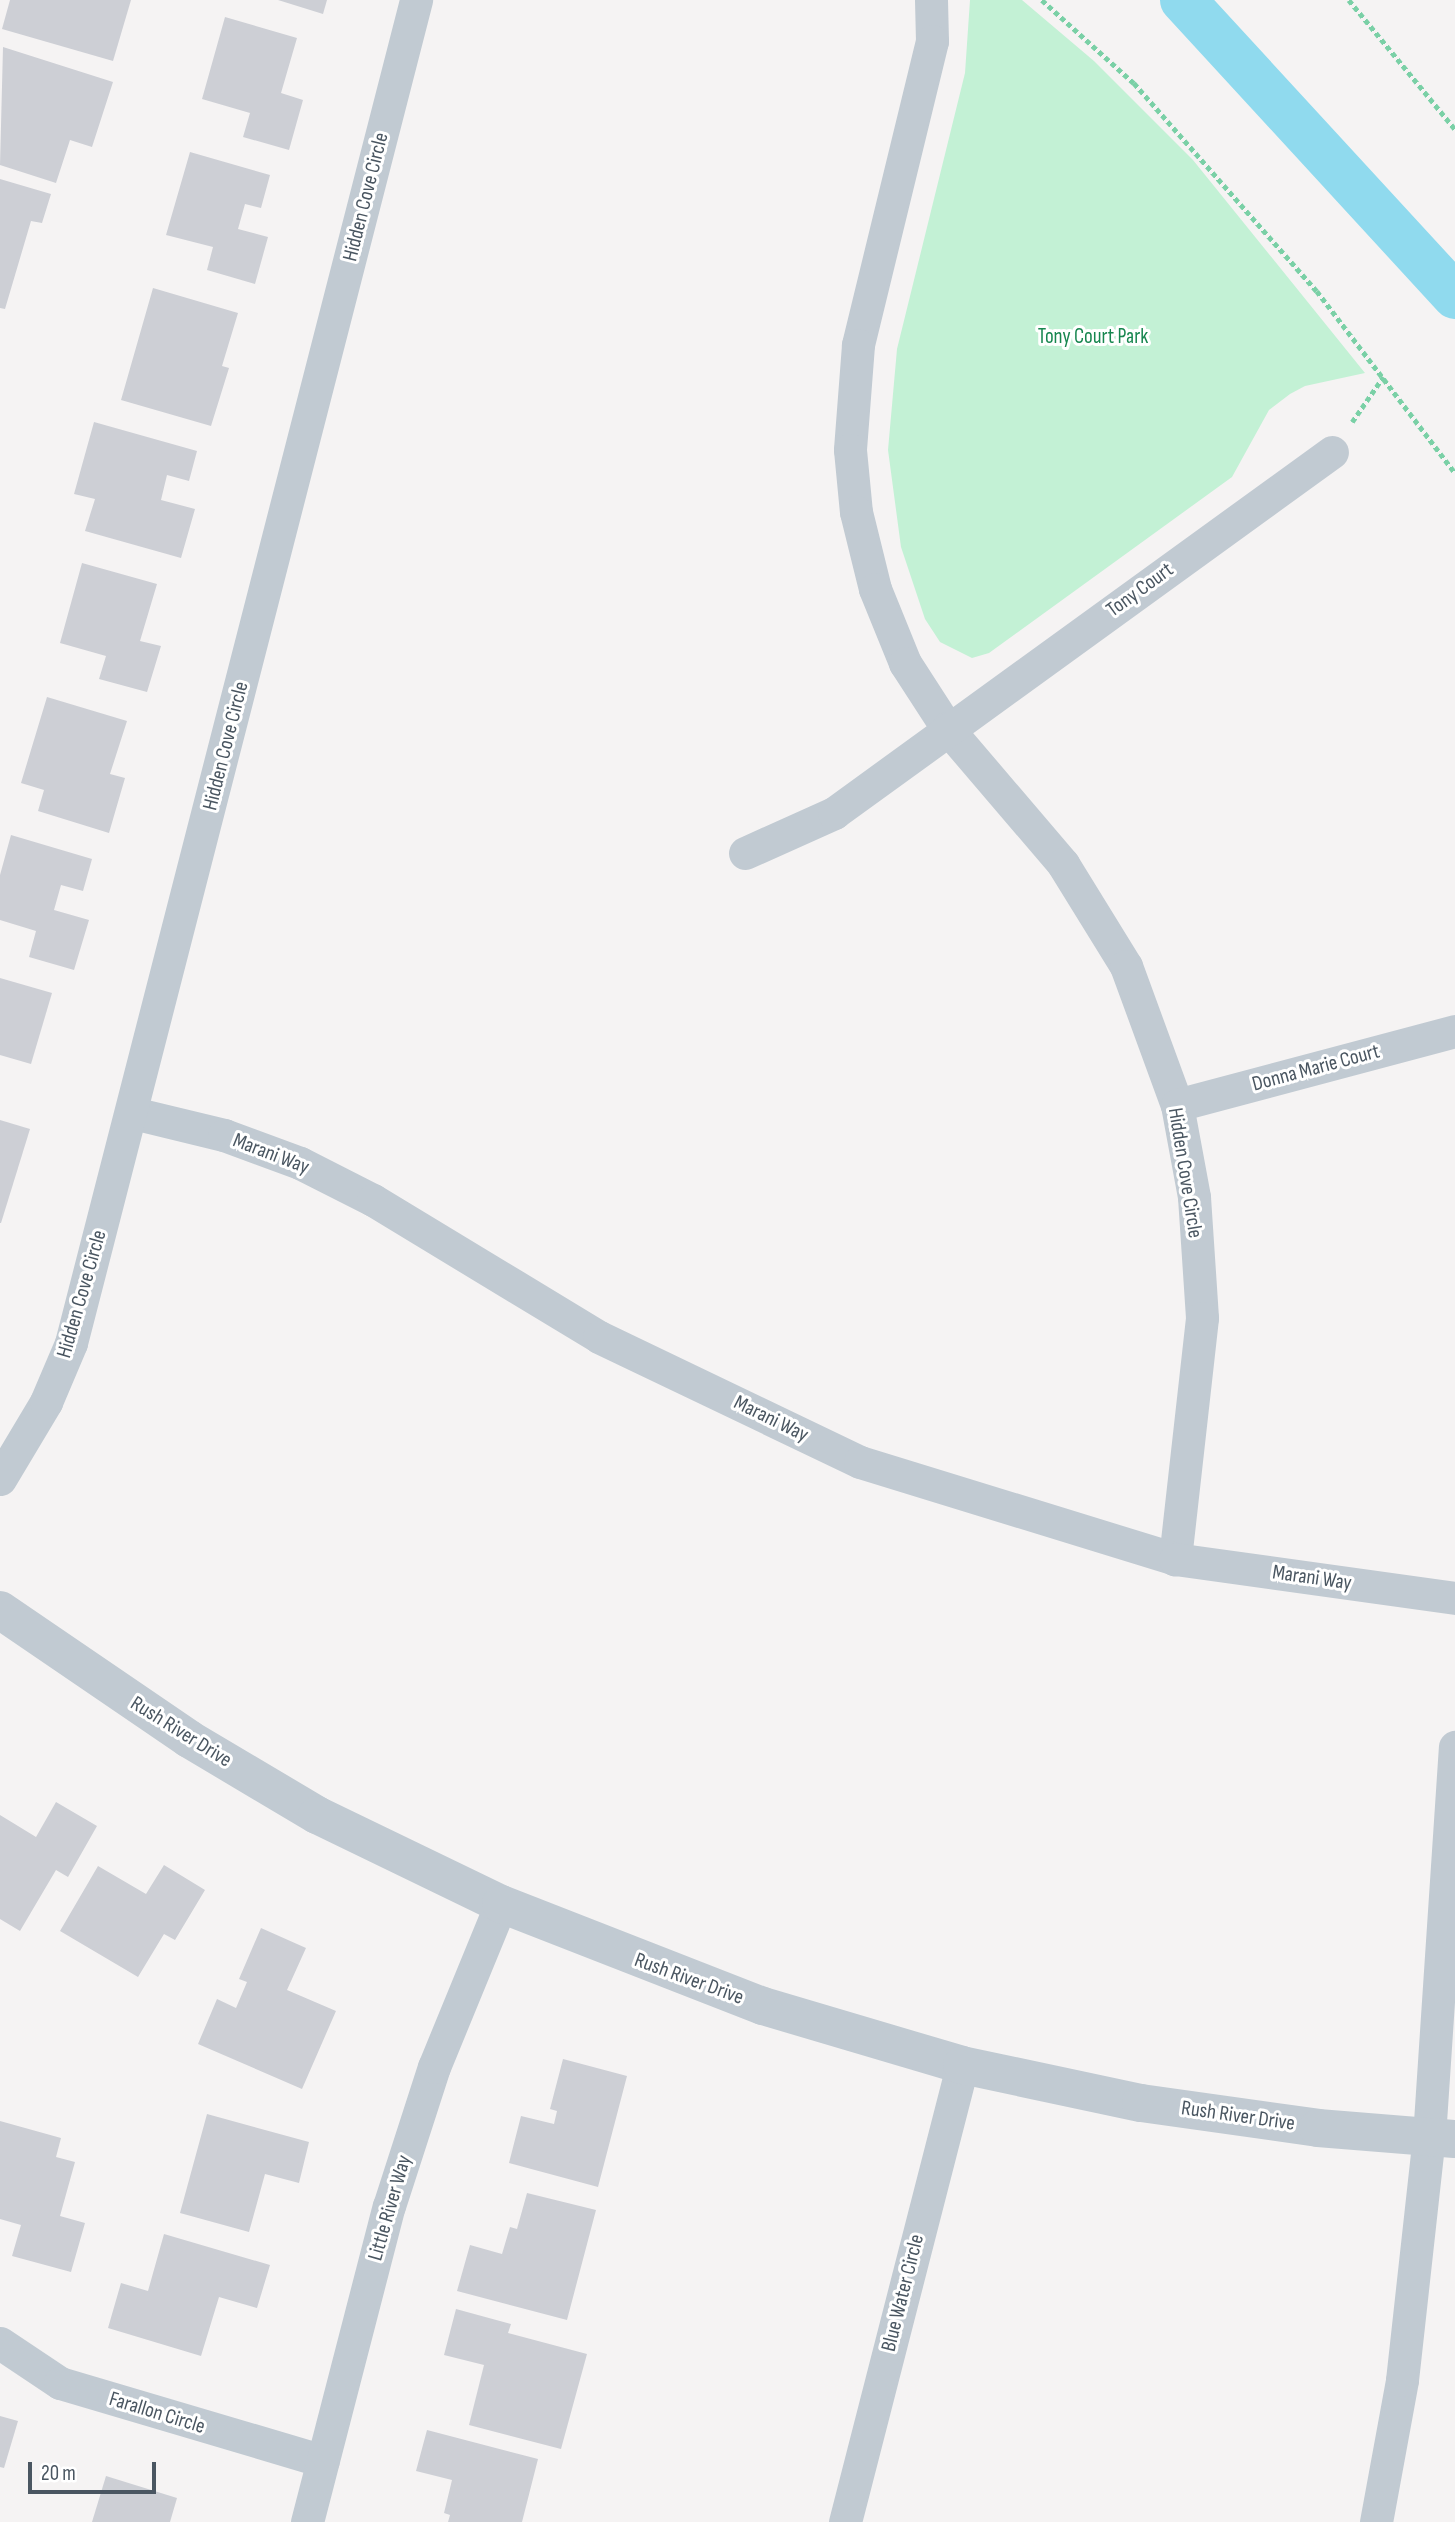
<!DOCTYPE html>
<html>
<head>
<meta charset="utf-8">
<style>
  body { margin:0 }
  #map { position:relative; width:1455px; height:2522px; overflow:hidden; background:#f5f3f3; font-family:"Sofia Sans Condensed",sans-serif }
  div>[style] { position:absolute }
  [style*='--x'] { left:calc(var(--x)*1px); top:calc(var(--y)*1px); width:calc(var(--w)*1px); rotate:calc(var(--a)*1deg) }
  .green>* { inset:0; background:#c3f1d5 }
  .canal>* { height:46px; margin:-23px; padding:0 23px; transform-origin:23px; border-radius:23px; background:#90daee }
  .building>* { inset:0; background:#cdcfd5 }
  .path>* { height:4.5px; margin-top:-2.25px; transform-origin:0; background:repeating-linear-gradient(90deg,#7ad0a6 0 5px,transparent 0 8.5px) }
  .minor>* { height:33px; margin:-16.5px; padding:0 16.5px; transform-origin:16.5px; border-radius:16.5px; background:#c1cad2 }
  .tertiary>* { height:38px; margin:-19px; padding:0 19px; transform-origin:19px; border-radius:19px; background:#c1cad2 }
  span { translate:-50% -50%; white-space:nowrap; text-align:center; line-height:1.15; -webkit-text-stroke:6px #fff; paint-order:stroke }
  .street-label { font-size:21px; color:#4a5661 }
  .park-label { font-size:21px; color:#17864f }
  .scale { position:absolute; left:28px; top:2462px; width:128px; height:32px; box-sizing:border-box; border:4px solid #4a5661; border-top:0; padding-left:9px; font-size:21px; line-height:24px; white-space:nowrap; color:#4a5661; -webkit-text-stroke:5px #fff; paint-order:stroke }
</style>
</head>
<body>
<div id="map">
  <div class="green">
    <i style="clip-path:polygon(970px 0,1022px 0,1094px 61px,1193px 160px,1365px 373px,1305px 386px,1290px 394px,1269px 410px,1232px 477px,989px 653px,972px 658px,940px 642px,925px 619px,901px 547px,888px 450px,897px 349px,965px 73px)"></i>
  </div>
  <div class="canal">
    <i style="--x:1183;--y:0;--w:402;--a:47.4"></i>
  </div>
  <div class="building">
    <i style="clip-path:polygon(10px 0,131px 0,113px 61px,2px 29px)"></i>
    <i style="clip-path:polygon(278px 0,327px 0,323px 14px)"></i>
    <i style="clip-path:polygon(225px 17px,297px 38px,281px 93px,303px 100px,289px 150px,243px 137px,250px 113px,202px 99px)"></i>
    <i style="clip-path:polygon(3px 47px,113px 82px,92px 147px,70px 140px,56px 183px,0 165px)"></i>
    <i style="clip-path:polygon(190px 152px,270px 175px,261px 208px,245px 204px,238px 229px,268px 237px,255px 284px,207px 270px,213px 247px,166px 235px)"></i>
    <i style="clip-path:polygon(0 179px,51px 194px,42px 223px,31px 221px,5px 309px,0 308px)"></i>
    <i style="clip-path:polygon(153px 288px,238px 313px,222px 366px,229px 368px,211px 426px,121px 400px)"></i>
    <i style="clip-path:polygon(94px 422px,197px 451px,189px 481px,167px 475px,161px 500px,195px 509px,181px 558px,85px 531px,95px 499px,74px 494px)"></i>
    <i style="clip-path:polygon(82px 563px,157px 584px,140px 641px,161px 646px,147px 692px,99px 679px,106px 656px,60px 643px)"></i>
    <i style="clip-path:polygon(47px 697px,127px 721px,110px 774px,125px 778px,109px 833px,38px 811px,44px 790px,21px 783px)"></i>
    <i style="clip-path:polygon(11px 835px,92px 859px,83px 891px,61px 885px,54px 910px,89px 920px,74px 970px,29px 957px,36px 931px,0 920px,0 875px)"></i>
    <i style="clip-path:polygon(0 978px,52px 993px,31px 1064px,0 1055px)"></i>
    <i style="clip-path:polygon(0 1120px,30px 1129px,1px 1223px,0 1223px)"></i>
    <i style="clip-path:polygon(56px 1802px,97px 1826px,68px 1877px,56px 1870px,20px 1931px,0 1919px,0 1815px,36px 1837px)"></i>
    <i style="clip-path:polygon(164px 1865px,205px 1890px,175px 1940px,164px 1934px,138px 1977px,60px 1931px,98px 1866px,146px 1894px)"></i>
    <i style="clip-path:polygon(261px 1928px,306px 1948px,287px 1990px,336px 2011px,302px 2089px,198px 2044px,217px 1999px,236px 2008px,247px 1982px,239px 1979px)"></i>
    <i style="clip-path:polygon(563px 2059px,627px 2076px,598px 2187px,509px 2163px,521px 2116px,554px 2124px,557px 2111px,550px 2109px)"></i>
    <i style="clip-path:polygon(207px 2114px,309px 2142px,299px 2183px,265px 2174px,249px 2232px,180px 2213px)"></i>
    <i style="clip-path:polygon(0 2121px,61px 2138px,56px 2157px,75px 2162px,60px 2216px,85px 2223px,71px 2272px,12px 2256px,21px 2225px,0 2219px)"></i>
    <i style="clip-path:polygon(527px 2193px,596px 2210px,567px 2320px,457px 2291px,470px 2245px,502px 2254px,510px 2227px,517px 2229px)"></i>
    <i style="clip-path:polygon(164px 2234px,270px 2265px,257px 2308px,219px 2297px,201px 2356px,108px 2328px,121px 2283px,148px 2291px)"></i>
    <i style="clip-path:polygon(456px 2309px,511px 2324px,508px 2333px,587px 2354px,561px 2449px,469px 2425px,484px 2365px,444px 2355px)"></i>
    <i style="clip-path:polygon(0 2416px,18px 2421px,4px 2468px,0 2467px)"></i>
    <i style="clip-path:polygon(427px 2430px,538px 2459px,522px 2522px,448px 2522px,450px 2515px,444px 2513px,452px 2480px,416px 2471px)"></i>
    <i style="clip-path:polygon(106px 2476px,177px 2498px,170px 2522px,92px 2522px)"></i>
  </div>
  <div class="path">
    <i style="--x:1042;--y:0;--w:124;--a:42.1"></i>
    <i style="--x:1134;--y:83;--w:277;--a:48.7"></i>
    <i style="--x:1317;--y:291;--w:228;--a:52.8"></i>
    <i style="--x:1349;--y:0;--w:167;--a:50.6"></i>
    <i style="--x:1352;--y:422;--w:55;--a:-55.4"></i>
  </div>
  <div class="minor">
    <i style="--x:931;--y:0;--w:41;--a:88.6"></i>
    <i style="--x:932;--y:41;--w:313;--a:103.7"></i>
    <i style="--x:858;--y:345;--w:105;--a:94.4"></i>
    <i style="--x:850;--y:450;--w:62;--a:84.5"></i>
    <i style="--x:856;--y:512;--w:79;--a:76.1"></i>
    <i style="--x:875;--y:589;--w:80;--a:67.9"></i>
    <i style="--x:905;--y:663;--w:77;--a:57.1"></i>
    <i style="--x:947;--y:728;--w:179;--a:49.5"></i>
    <i style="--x:1063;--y:864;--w:120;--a:58.3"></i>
    <i style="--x:1126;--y:966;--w:148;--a:69.9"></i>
    <i style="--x:1177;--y:1105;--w:94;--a:79.5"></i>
    <i style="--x:1194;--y:1197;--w:121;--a:86.2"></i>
    <i style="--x:1202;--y:1318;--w:243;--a:96.4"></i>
    <i style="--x:745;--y:853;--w:98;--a:-24.2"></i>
    <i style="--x:834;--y:813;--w:615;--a:-35.94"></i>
    <i style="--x:1177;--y:1105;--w:288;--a:-14.9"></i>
    <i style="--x:133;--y:1113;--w:94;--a:13.6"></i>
    <i style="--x:224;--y:1135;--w:81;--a:20.2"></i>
    <i style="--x:300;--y:1163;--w:82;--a:26.9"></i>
    <i style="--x:373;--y:1200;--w:264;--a:31.2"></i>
    <i style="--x:599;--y:1337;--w:289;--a:25.6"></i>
    <i style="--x:860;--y:1462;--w:330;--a:17.1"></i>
    <i style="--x:1175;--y:1559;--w:283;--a:7.9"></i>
    <i style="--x:0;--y:1479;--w:90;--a:-59.1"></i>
    <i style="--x:46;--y:1402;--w:64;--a:-67"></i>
    <i style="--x:71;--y:1343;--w:1387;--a:-75.59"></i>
    <i style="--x:0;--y:2343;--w:72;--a:33.7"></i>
    <i style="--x:60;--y:2383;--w:274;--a:16.5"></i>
    <i style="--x:307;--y:2522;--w:326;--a:-75.5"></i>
    <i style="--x:389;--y:2206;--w:146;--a:-72.1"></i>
    <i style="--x:434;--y:2067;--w:176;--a:-67.7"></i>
    <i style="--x:845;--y:2522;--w:472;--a:-75.6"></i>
    <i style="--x:1376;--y:2522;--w:144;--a:-79.6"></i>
    <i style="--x:1402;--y:2380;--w:244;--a:-83.7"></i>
    <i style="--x:1429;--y:2137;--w:391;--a:-86.2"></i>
  </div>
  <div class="tertiary">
    <i style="--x:0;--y:1610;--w:229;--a:34.3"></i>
    <i style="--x:189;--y:1739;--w:149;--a:30.7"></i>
    <i style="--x:317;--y:1815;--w:204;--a:25.8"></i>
    <i style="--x:501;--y:1904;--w:281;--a:21.3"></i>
    <i style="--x:763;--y:2006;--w:208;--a:16.5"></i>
    <i style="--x:962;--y:2065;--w:183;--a:12"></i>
    <i style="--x:1141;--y:2103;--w:179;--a:8"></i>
    <i style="--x:1318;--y:2128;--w:137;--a:4.6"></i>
  </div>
  <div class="street-label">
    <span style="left:366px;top:197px;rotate:-76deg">Hidden Cove Circle</span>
    <span style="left:1140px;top:590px;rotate:-36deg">Tony Court</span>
    <span style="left:226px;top:746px;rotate:-76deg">Hidden Cove Circle</span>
    <span style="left:1316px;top:1068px;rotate:-15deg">Donna Marie Court</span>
    <span style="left:271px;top:1154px;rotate:21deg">Marani Way</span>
    <span style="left:1185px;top:1173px;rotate:81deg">Hidden Cove Circle</span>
    <span style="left:82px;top:1294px;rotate:-74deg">Hidden Cove Circle</span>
    <span style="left:771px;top:1419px;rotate:26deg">Marani Way</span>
    <span style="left:1312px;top:1578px;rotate:8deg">Marani Way</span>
    <span style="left:181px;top:1732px;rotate:32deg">Rush River Drive</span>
    <span style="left:689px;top:1979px;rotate:20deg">Rush River Drive</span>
    <span style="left:1238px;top:2116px;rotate:8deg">Rush River Drive</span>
    <span style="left:390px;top:2208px;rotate:-74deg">Little River Way</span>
    <span style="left:903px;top:2293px;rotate:-76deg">Blue Water Circle</span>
    <span style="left:157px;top:2413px;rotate:17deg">Farallon Circle</span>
  </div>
  <div class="park-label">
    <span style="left:1093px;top:337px">Tony Court Park</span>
  </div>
  <div class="scale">20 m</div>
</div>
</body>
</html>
